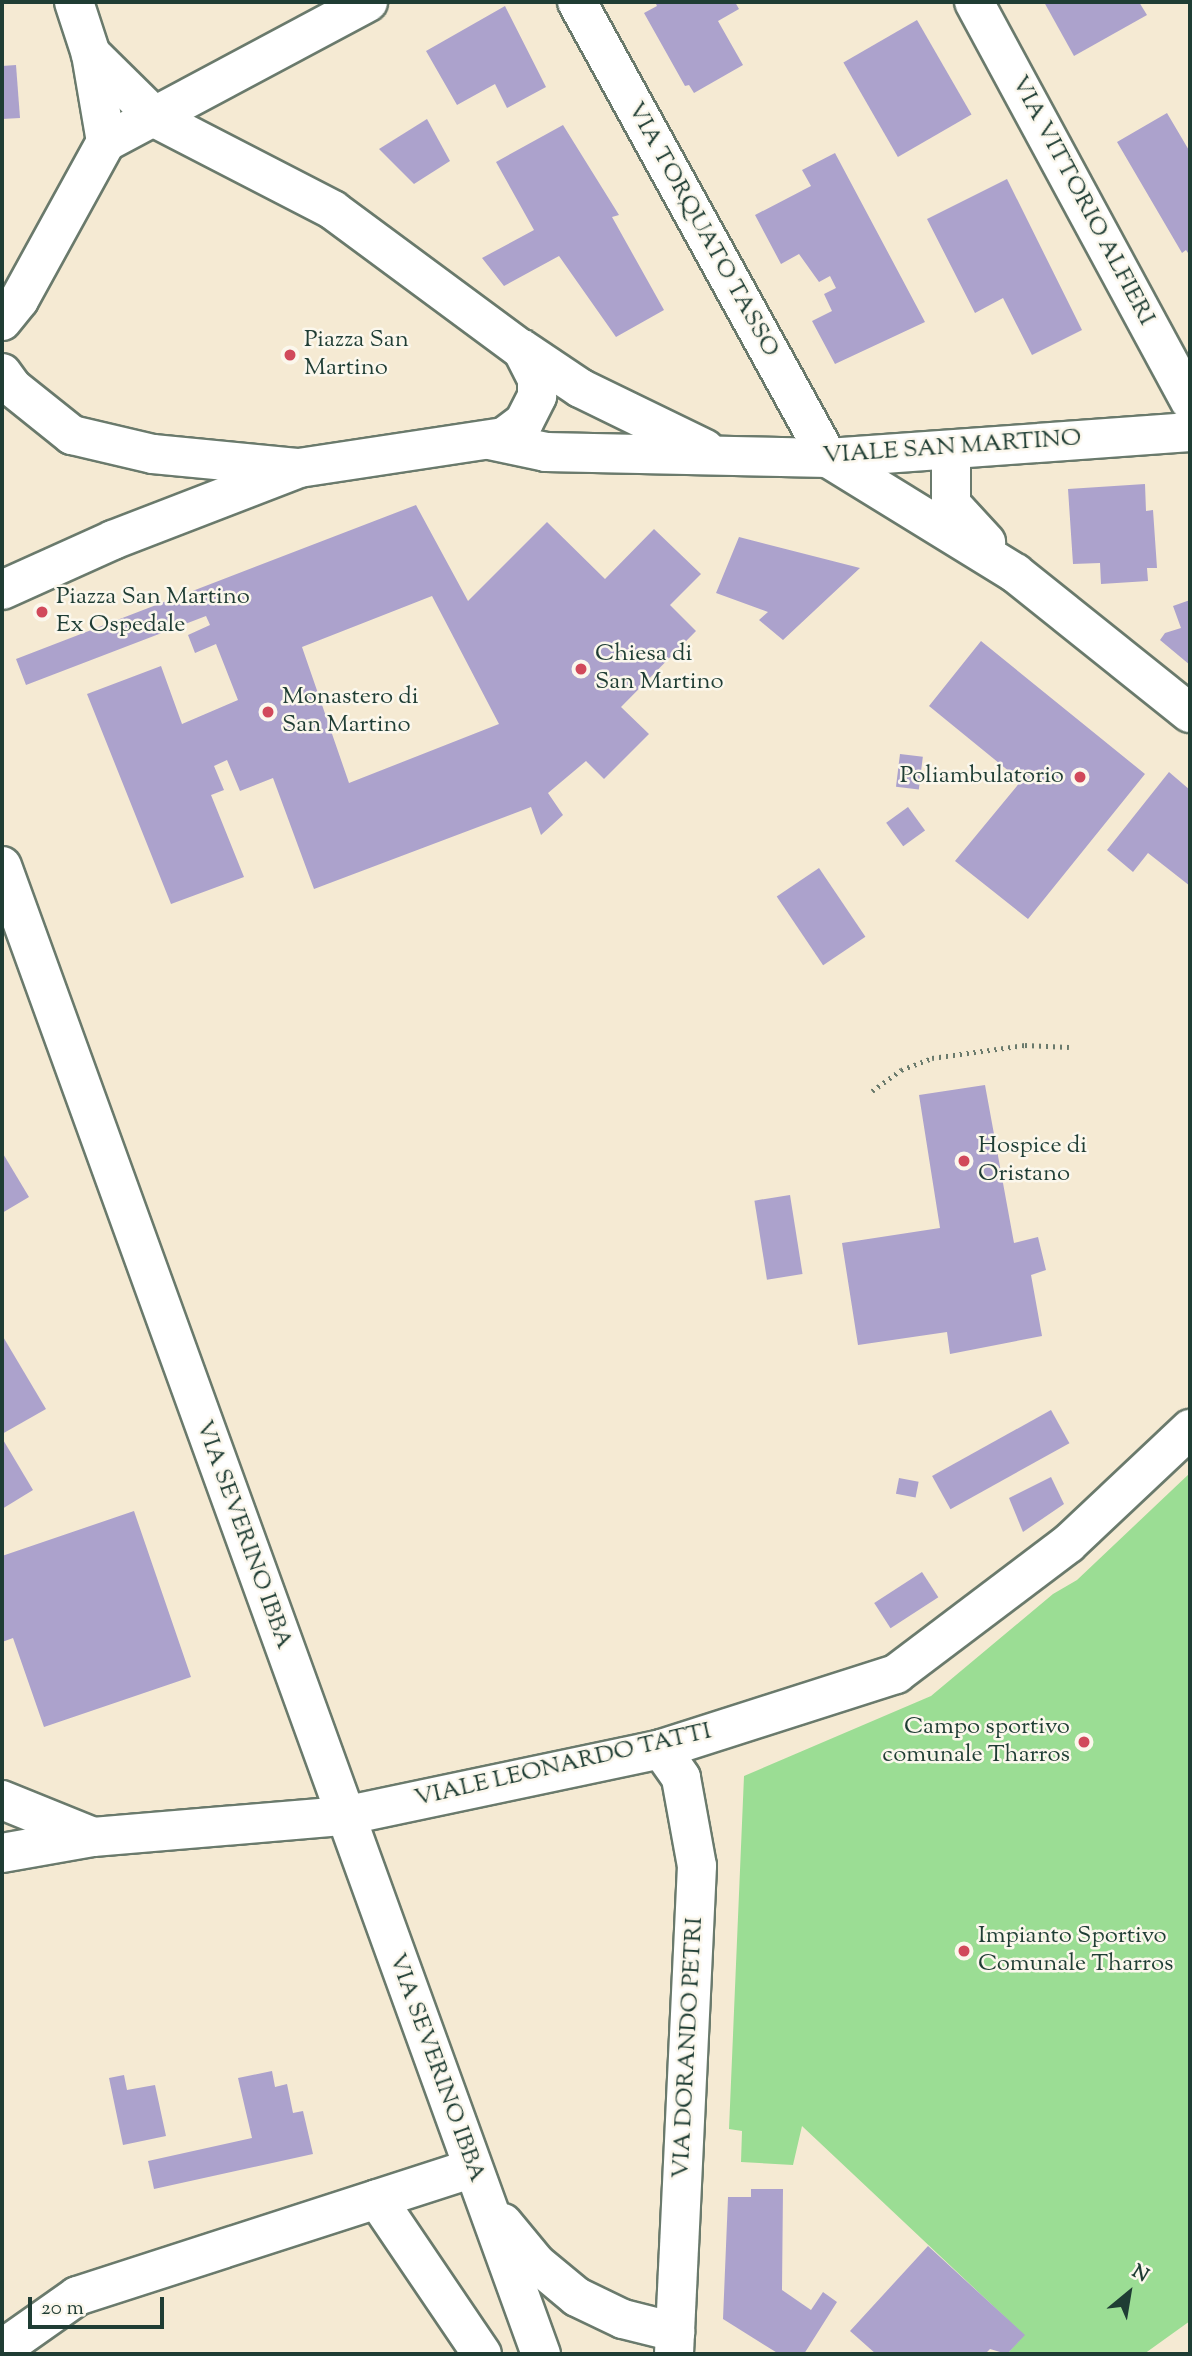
<!DOCTYPE html>
<html>
<head>
<meta charset="utf-8">
<style>
  body { margin:0 }
  #map { position:relative; width:1192px; height:2356px; overflow:hidden; background:#f5ead3; font-family:"Sorts Mill Goudy",serif }
  div>[style] { position:absolute }
  [style*='--x'] { left:calc(var(--x)*1px); top:calc(var(--y)*1px); width:calc(var(--w)*1px); rotate:calc(var(--a)*1deg) }
  .green>* { inset:0; background:#9bdd94 }
  .building>* { inset:0; background:#aca2cc; transform-origin:0 0 }
  .path>* { height:4.5px; margin-top:-2.25px; transform-origin:0; background:repeating-linear-gradient(90deg,#6a7a6c 0 2px,transparent 0 7px) }
  .roads { filter:drop-shadow(2px 0 #6a7a6c) drop-shadow(-2px 0 #6a7a6c) drop-shadow(0 2px #6a7a6c) drop-shadow(0 -2px #6a7a6c) }
  .minor>* { height:38px; margin:-19px; padding:0 19px; transform-origin:19px; border-radius:19px; background:#fff }
  .dots>* { width:19px; height:19px; translate:-50% -50%; box-sizing:border-box; border:4px solid #fbf7ec; border-radius:50% }
  span { translate:-50% -50%; white-space:nowrap; text-align:center; line-height:1.15; -webkit-text-stroke:5px #fbf7ec; paint-order:stroke }
  .street-label { font-size:24px; color:#1f3d34 }
  .poi-label { font-size:24px; color:#1f3d34 }
  .left { translate:0 -50%; text-align:left }
  .right { translate:-100% -50%; text-align:right }
  .frame { position:absolute; inset:0; border:4px solid #1f3d34; pointer-events:none }
  .north { position:absolute; left:1094px; top:2258px; width:70px; height:70px; -webkit-text-stroke:5px #fbf7ec; paint-order:stroke; rotate:30deg; font-size:19px; font-weight:700; line-height:28px; text-align:center; color:#1f3d34 }
  .north::after { content:''; display:block; margin:auto; width:24px; height:32px; background:#1f3d34; clip-path:polygon(50% 0,100% 100%,50% 72%,0 100%) }
  .scale { position:absolute; left:28px; top:2297px; width:136px; height:32px; box-sizing:border-box; border:4px solid #1f3d34; border-top:0; padding-left:9px; font-size:21px; line-height:24px; white-space:nowrap; color:#1f3d34; -webkit-text-stroke:5px #fbf7ec; paint-order:stroke }
</style>
</head>
<body>
<div id="map">
  <div class="green">
    <i style="clip-path:polygon(1190px 1473px,1190px 2321px,1144px 2354px,1007px 2354px,1024px 2335px,802px 2126px,793px 2165px,741px 2162px,742px 2131px,729px 2129px,744px 1776px,931px 1696px,1053px 1594px,1077px 1580px)"></i>
  </div>
  <div class="building">
    <i style="clip-path:polygon(655px 2px,735px 2px,739px 9px,718px 21px,743px 65px,694px 93px,689px 85px,685px 86px,644px 13px,657px 6px)"></i>
    <i style="clip-path:polygon(1044px 2px,1139px 2px,1147px 15px,1074px 56px)"></i>
    <i style="clip-path:polygon(505px 6px,546px 87px,507px 108px,495px 84px,457px 105px,426px 51px)"></i>
    <i style="left:917px;top:20px;width:109px;height:85px;rotate:60deg"></i>
    <i style="clip-path:polygon(16px 65px,20px 118px,2px 119px,2px 66px)"></i>
    <i style="clip-path:polygon(1167px 113px,1190px 152px,1190px 256px,1186px 250px,1182px 253px,1117px 142px)"></i>
    <i style="clip-path:polygon(427px 119px,450px 161px,414px 184px,379px 149px)"></i>
    <i style="clip-path:polygon(563px 125px,619px 215px,612px 217px,664px 310px,616px 337px,559px 256px,504px 286px,482px 258px,534px 230px,496px 162px)"></i>
    <i style="clip-path:polygon(835px 153px,925px 322px,835px 364px,812px 321px,832px 311px,824px 294px,836px 288px,830px 276px,819px 282px,799px 254px,781px 264px,755px 215px,811px 186px,802px 170px)"></i>
    <i style="clip-path:polygon(1007px 179px,1082px 330px,1032px 355px,1003px 298px,975px 313px,927px 219px)"></i>
    <i style="clip-path:polygon(1145px 484px,1146px 511px,1153px 510px,1157px 568px,1147px 568px,1148px 581px,1101px 584px,1100px 563px,1073px 564px,1068px 489px)"></i>
    <i style="clip-path:polygon(evenodd,416px 505px,468px 601px,547px 522px,605px 579px,654px 529px,701px 574px,670px 605px,696px 631px,621px 707px,649px 734px,604px 779px,586px 761px,548px 793px,563px 815px,541px 835px,531px 807px,314px 889px,273px 778px,240px 791px,227px 760px,214px 766px,224px 790px,211px 795px,244px 877px,171px 904px,87px 694px,161px 666px,182px 724px,238px 700px,216px 644px,195px 653px,188px 635px,210px 625px,206px 616px,26px 685px,16px 659px,416px 505px,432px 596px,499px 724px,349px 783px,302px 647px,432px 596px)"></i>
    <i style="clip-path:polygon(739px 537px,860px 568px,783px 640px,759px 620px,768px 612px,716px 593px)"></i>
    <i style="clip-path:polygon(1190px 600px,1190px 665px,1160px 640px,1165px 633px,1181px 628px,1173px 606px)"></i>
    <i style="clip-path:polygon(981px 641px,1145px 774px,1028px 919px,955px 861px,1021px 781px,929px 706px)"></i>
    <i style="left:900px;top:754px;width:23px;height:33px;rotate:7deg"></i>
    <i style="clip-path:polygon(1169px 772px,1190px 790px,1190px 886px,1148px 853px,1133px 872px,1107px 850px)"></i>
    <i style="left:908px;top:807px;width:29px;height:27px;rotate:54deg"></i>
    <i style="left:819px;top:868px;width:83px;height:51px;rotate:56deg"></i>
    <i style="clip-path:polygon(985px 1085px,1014px 1243px,1038px 1237px,1046px 1270px,1031px 1275px,1042px 1336px,950px 1354px,947px 1332px,858px 1345px,842px 1243px,940px 1228px,919px 1095px)"></i>
    <i style="clip-path:polygon(2px 1152px,29px 1197px,2px 1213px)"></i>
    <i style="left:790px;top:1195px;width:80px;height:36px;rotate:81deg"></i>
    <i style="clip-path:polygon(2px 1335px,46px 1409px,2px 1434px)"></i>
    <i style="left:1051px;top:1410px;width:38px;height:136px;rotate:61deg"></i>
    <i style="clip-path:polygon(2px 1438px,33px 1490px,2px 1509px)"></i>
    <i style="clip-path:polygon(1051px 1477px,1064px 1504px,1023px 1532px,1009px 1498px)"></i>
    <i style="left:899px;top:1478px;width:20px;height:16px;rotate:11deg"></i>
    <i style="clip-path:polygon(134px 1511px,191px 1677px,44px 1727px,13px 1638px,2px 1642px,2px 1556px)"></i>
    <i style="left:922px;top:1572px;width:30px;height:57px;rotate:57deg"></i>
    <i style="clip-path:polygon(272px 2071px,275px 2087px,287px 2084px,293px 2113px,303px 2111px,313px 2154px,154px 2189px,148px 2161px,252px 2138px,238px 2078px)"></i>
    <i style="clip-path:polygon(124px 2075px,127px 2090px,155px 2085px,166px 2136px,123px 2145px,109px 2078px)"></i>
    <i style="clip-path:polygon(751px 2189px,783px 2189px,782px 2290px,811px 2310px,823px 2292px,837px 2302px,804px 2354px,779px 2354px,723px 2319px,728px 2197px,751px 2197px)"></i>
    <i style="clip-path:polygon(928px 2246px,1025px 2335px,1007px 2354px,990px 2349px,985px 2354px,876px 2354px,850px 2331px)"></i>
  </div>
  <div class="path">
    <i style="--x:872;--y:1091;--w:36;--a:-36"></i>
    <i style="--x:901;--y:1070;--w:33;--a:-21"></i>
    <i style="--x:932;--y:1058;--w:94;--a:-8"></i>
    <i style="--x:1025;--y:1045;--w:44;--a:2.6"></i>
  </div>
  <div class="roads">
    <div class="minor">
      <i style="--x:74;--y:2;--w:55;--a:71.9"></i>
      <i style="--x:91;--y:54;--w:89;--a:80.3"></i>
      <i style="--x:577;--y:2;--w:521;--a:61.17"></i>
      <i style="--x:828;--y:458;--w:220;--a:31.6"></i>
      <i style="--x:1015;--y:573;--w:224;--a:38.7"></i>
      <i style="--x:974;--y:2;--w:454;--a:61.6"></i>
      <i style="--x:2;--y:321;--w:27;--a:-51"></i>
      <i style="--x:19;--y:300;--w:180;--a:-61.2"></i>
      <i style="--x:106;--y:142;--w:297;--a:-28.1"></i>
      <i style="--x:522;--y:349;--w:70;--a:33.9"></i>
      <i style="--x:580;--y:388;--w:139;--a:26"></i>
      <i style="--x:2;--y:373;--w:17;--a:54"></i>
      <i style="--x:12;--y:387;--w:77;--a:38.7"></i>
      <i style="--x:72;--y:435;--w:83;--a:13.2"></i>
      <i style="--x:153;--y:454;--w:147;--a:5.5"></i>
      <i style="--x:299;--y:468;--w:207;--a:-8.6"></i>
      <i style="--x:504;--y:437;--w:25;--a:-37"></i>
      <i style="--x:524;--y:422;--w:29;--a:-63"></i>
      <i style="--x:537;--y:396;--w:17;--a:-90"></i>
      <i style="--x:537;--y:379;--w:33;--a:-117"></i>
      <i style="--x:522;--y:350;--w:235;--a:-143.5"></i>
      <i style="--x:333;--y:210;--w:198;--a:-152.7"></i>
      <i style="--x:157;--y:119;--w:93;--a:-135.4"></i>
      <i style="--x:489;--y:440;--w:58;--a:11.9"></i>
      <i style="--x:546;--y:452;--w:282;--a:1.2"></i>
      <i style="--x:828;--y:458;--w:363;--a:-4.1"></i>
      <i style="--x:951;--y:450;--w:54;--a:90"></i>
      <i style="--x:951;--y:504;--w:52;--a:47.4"></i>
      <i style="--x:2;--y:590;--w:122;--a:-24.2"></i>
      <i style="--x:113;--y:540;--w:194;--a:-21.1"></i>
      <i style="--x:2;--y:866;--w:1583;--a:70.09"></i>
      <i style="--x:661;--y:1749;--w:35;--a:55"></i>
      <i style="--x:681;--y:1778;--w:89;--a:79.7"></i>
      <i style="--x:697;--y:1866;--w:489;--a:92.7"></i>
      <i style="--x:2;--y:1800;--w:98;--a:22.1"></i>
      <i style="--x:2;--y:1853;--w:92;--a:-10"></i>
      <i style="--x:93;--y:1837;--w:252;--a:-4.8"></i>
      <i style="--x:344;--y:1816;--w:324;--a:-11.9"></i>
      <i style="--x:661;--y:1749;--w:247;--a:-17.7"></i>
      <i style="--x:896;--y:1674;--w:216;--a:-37.1"></i>
      <i style="--x:1068;--y:1544;--w:168;--a:-43.3"></i>
      <i style="--x:377;--y:2199;--w:187;--a:55.9"></i>
      <i style="--x:503;--y:2223;--w:52;--a:50.5"></i>
      <i style="--x:536;--y:2263;--w:53;--a:39.7"></i>
      <i style="--x:577;--y:2297;--w:51;--a:25.6"></i>
      <i style="--x:623;--y:2319;--w:54;--a:14"></i>
      <i style="--x:2;--y:2349;--w:92;--a:-35.2"></i>
      <i style="--x:77;--y:2296;--w:416;--a:-17.9"></i>
    </div>
  </div>
  <div class="dots">
    <i style="left:290px;top:355px;background:#d1495b"></i>
    <i style="left:42px;top:612px;background:#d1495b"></i>
    <i style="left:581px;top:669px;background:#d1495b"></i>
    <i style="left:268px;top:712px;background:#d1495b"></i>
    <i style="left:1080px;top:777px;background:#d1495b"></i>
    <i style="left:964px;top:1161px;background:#d1495b"></i>
    <i style="left:1084px;top:1742px;background:#d1495b"></i>
    <i style="left:964px;top:1951px;background:#d1495b"></i>
  </div>
  <div class="street-label">
    <span style="left:1082px;top:201px;rotate:62deg">VIA VITTORIO ALFIERI</span>
    <span style="left:702px;top:230px;rotate:61deg">VIA TORQUATO TASSO</span>
    <span style="left:952px;top:448px;rotate:-4deg">VIALE SAN MARTINO</span>
    <span style="left:243px;top:1535px;rotate:70deg">VIA SEVERINO IBBA</span>
    <span style="left:563px;top:1766px;rotate:-13deg">VIALE LEONARDO TATTI</span>
    <span style="left:689px;top:2048px;rotate:-87deg">VIA DORANDO PETRI</span>
    <span style="left:436px;top:2068px;rotate:70deg">VIA SEVERINO IBBA</span>
  </div>
  <div class="poi-label">
    <span class="left" style="left:304px;top:355px">Piazza San<br>Martino</span>
    <span class="left" style="left:56px;top:612px">Piazza San Martino<br>Ex Ospedale</span>
    <span class="left" style="left:595px;top:669px">Chiesa di<br>San Martino</span>
    <span class="left" style="left:282px;top:712px">Monastero di<br>San Martino</span>
    <span class="right" style="left:1064px;top:777px">Poliambulatorio</span>
    <span class="left" style="left:978px;top:1161px">Hospice di<br>Oristano</span>
    <span class="right" style="left:1070px;top:1742px">Campo sportivo<br>comunale Tharros</span>
    <span class="left" style="left:978px;top:1951px">Impianto Sportivo<br>Comunale Tharros</span>
  </div>
  <div class="frame"></div>
  <div class="north">N</div>
  <div class="scale">20 m</div>
</div>
</body>
</html>
